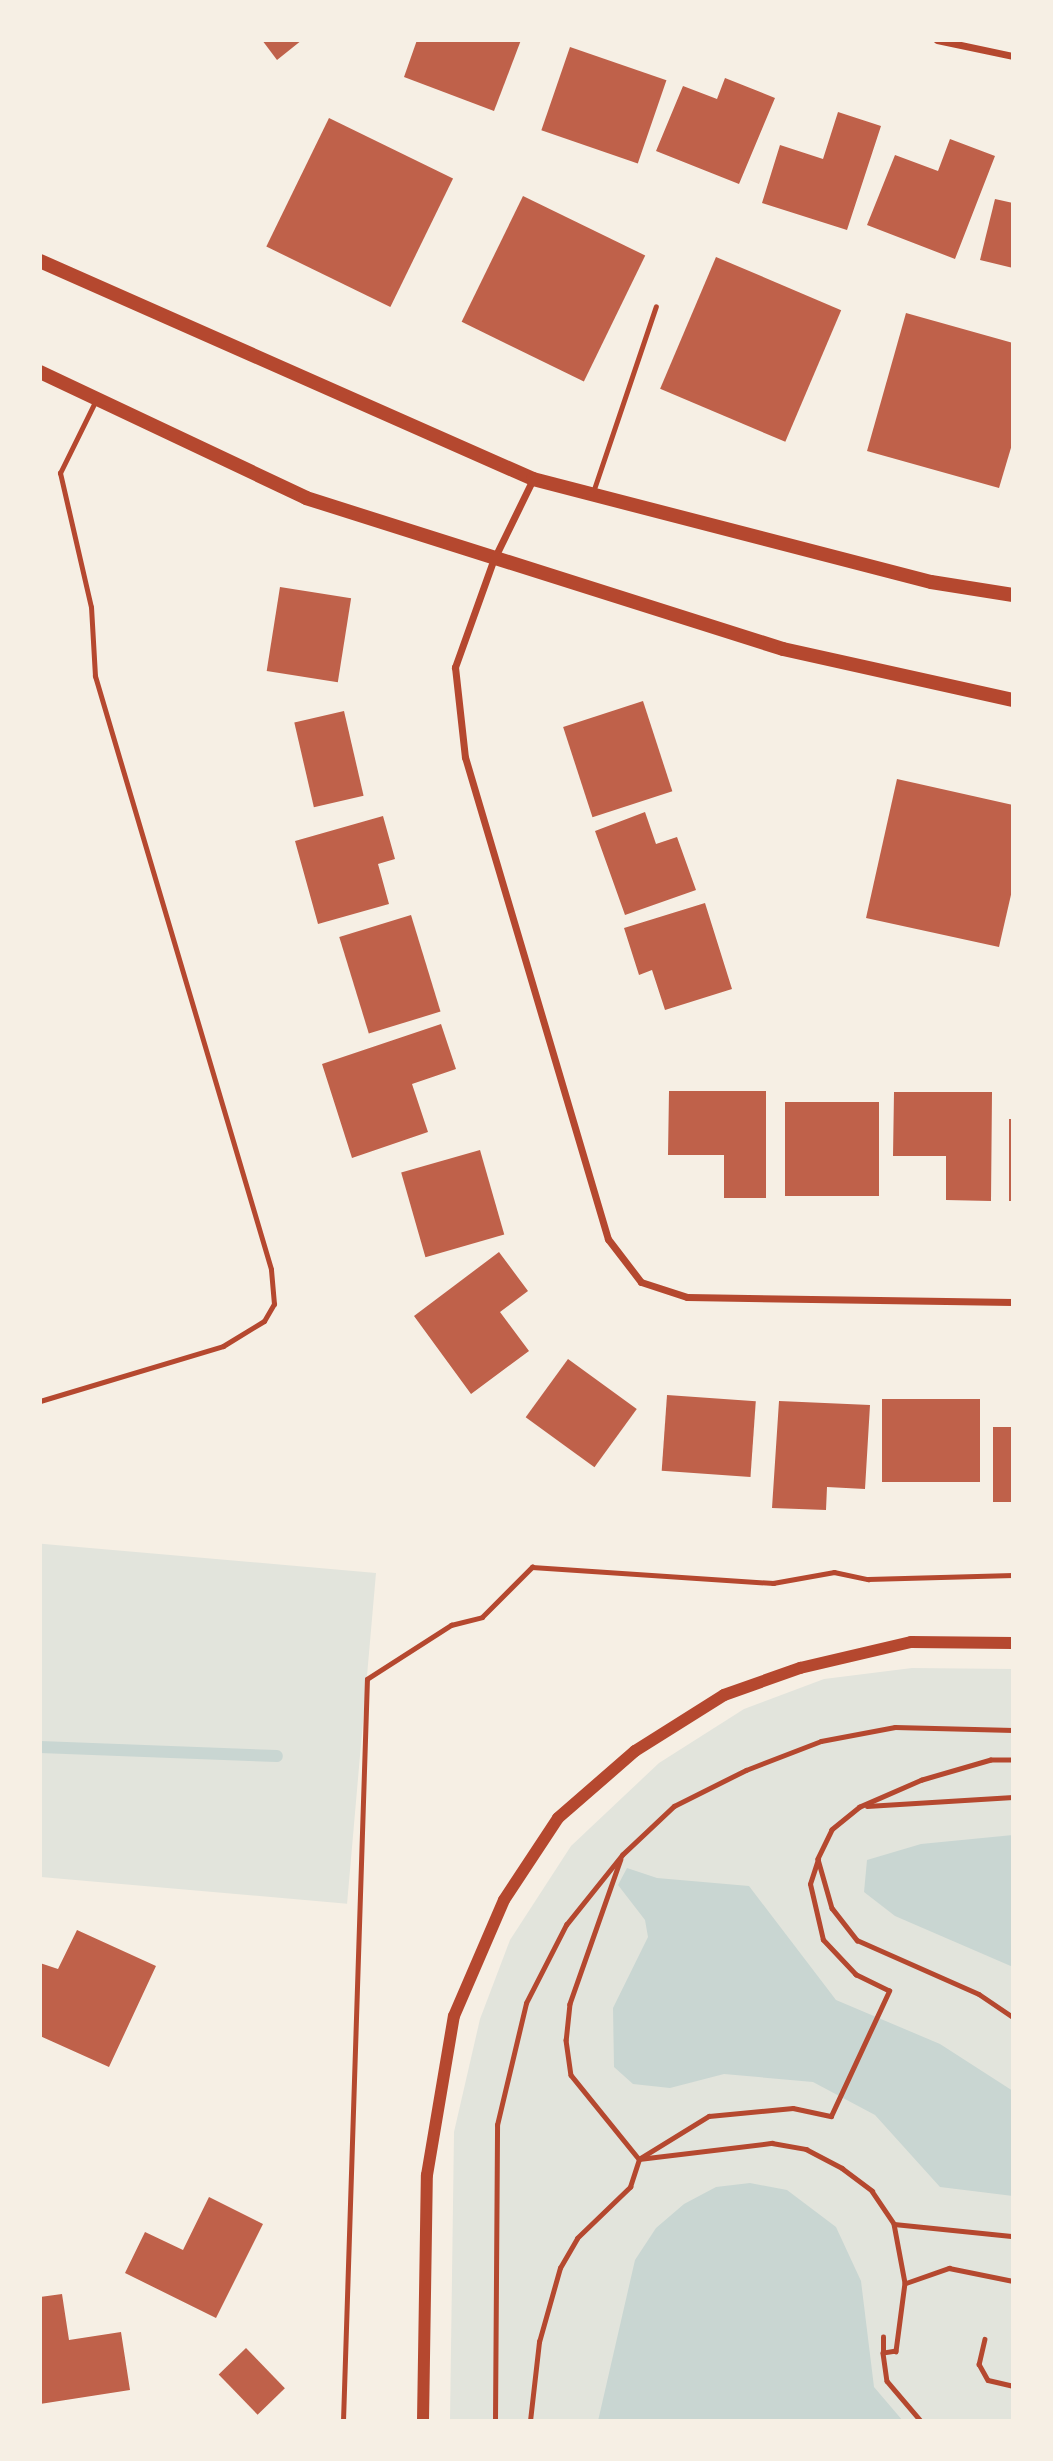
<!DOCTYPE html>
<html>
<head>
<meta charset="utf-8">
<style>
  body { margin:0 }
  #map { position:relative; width:1053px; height:2461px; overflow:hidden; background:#f6efe4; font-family:Arial,sans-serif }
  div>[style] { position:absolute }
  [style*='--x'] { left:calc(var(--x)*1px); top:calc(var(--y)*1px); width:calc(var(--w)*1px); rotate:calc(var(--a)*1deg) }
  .green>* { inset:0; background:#e2e4dc; transform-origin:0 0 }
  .water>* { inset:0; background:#c9d6d2 }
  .stream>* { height:12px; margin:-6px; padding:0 6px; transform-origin:6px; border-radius:6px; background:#c9d6d2 }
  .building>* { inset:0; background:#bf614a; transform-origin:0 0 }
  .path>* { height:4.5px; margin:-2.25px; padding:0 2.25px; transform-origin:2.25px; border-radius:2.25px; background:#b5482f }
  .service>* { height:5px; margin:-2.5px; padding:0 2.5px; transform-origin:2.5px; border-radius:2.5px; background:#b5482f }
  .minor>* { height:7px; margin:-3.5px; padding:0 3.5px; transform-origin:3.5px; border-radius:3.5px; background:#b5482f }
  .tertiary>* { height:12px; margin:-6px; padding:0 6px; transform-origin:6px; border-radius:6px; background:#b5482f }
  .secondary>* { height:14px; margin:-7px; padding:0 7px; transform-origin:7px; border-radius:7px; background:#b5482f }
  span { translate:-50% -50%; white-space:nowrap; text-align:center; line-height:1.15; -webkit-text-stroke:6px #f6efe4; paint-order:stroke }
  .frame { position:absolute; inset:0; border:42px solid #f6efe4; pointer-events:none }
</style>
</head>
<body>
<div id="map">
  <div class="green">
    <i style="left:376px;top:1573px;width:332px;height:336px;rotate:95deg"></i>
    <i style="clip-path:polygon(912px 1668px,1013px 1669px,1013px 2421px,450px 2421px,454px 2132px,480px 2019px,510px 1940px,571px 1846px,659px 1763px,744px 1709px,824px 1679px)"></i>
  </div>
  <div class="water">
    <i style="clip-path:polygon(1013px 1835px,1013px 1967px,895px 1916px,864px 1892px,867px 1860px,921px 1844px)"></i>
    <i style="clip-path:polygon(627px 1868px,657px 1878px,749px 1886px,836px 2000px,940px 2044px,1013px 2091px,1013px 2196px,940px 2187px,875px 2115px,813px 2082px,724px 2074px,670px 2088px,633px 2084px,614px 2067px,613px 2008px,648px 1937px,645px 1920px,618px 1885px)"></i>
    <i style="clip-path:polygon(750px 2183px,787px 2190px,836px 2227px,861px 2281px,874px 2387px,903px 2421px,598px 2421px,635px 2260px,656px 2228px,684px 2204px,716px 2187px)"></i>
  </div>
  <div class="stream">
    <i style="--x:40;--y:1747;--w:237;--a:2.2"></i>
  </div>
  <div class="building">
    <i style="clip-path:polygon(262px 40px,302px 40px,277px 60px)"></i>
    <i style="clip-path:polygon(417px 40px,521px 40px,494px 111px,404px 77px)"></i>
    <i style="left:570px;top:47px;width:102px;height:88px;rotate:19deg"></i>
    <i style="clip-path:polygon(725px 78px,775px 98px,739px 184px,656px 151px,683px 86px,717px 99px)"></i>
    <i style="clip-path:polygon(838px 112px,881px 126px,847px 230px,762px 203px,780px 145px,823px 159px)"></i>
    <i style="left:329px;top:118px;width:138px;height:143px;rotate:26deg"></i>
    <i style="clip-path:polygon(950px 139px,995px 156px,955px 259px,867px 225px,895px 155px,938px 171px)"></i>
    <i style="left:523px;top:196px;width:136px;height:140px;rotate:26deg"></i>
    <i style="clip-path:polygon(995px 199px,1013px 203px,1013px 268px,980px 260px)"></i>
    <i style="left:716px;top:257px;width:136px;height:143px;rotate:23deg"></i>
    <i style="clip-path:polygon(906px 313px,1013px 343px,1013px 441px,999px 488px,867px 451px)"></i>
    <i style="left:280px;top:587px;width:72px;height:85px;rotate:9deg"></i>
    <i style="left:643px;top:701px;width:95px;height:84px;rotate:72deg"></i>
    <i style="left:344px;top:711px;width:87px;height:51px;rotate:77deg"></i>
    <i style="clip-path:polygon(897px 779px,1013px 805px,1013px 886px,999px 947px,866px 918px)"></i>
    <i style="clip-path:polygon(645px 812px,656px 844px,677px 837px,696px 890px,625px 915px,595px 831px)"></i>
    <i style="clip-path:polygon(383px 816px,395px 859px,378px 864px,389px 904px,318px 924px,295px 841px)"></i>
    <i style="clip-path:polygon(705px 903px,732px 989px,665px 1010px,652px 970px,639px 975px,624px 928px)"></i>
    <i style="left:411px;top:915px;width:101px;height:75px;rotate:73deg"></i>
    <i style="clip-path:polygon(441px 1024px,456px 1069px,412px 1084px,428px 1132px,352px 1158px,322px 1064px)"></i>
    <i style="clip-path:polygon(669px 1091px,766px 1091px,766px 1198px,724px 1198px,724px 1155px,668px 1155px)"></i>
    <i style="clip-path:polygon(894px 1092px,992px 1092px,991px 1201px,946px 1200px,946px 1156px,893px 1156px)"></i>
    <i style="left:785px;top:1102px;width:94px;height:94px"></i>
    <i style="left:1009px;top:1119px;width:4px;height:82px"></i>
    <i style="left:480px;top:1150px;width:88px;height:82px;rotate:74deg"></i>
    <i style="clip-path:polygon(499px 1252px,528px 1291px,500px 1312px,529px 1351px,471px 1394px,414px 1316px)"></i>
    <i style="left:568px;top:1359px;width:85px;height:72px;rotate:36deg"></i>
    <i style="left:667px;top:1395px;width:89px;height:76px;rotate:4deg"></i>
    <i style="left:882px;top:1399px;width:98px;height:83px"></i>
    <i style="clip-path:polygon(779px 1401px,870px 1405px,865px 1489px,827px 1487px,826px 1510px,772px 1508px)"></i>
    <i style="left:993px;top:1427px;width:20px;height:75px"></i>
    <i style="clip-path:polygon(77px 1930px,156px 1966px,109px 2067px,40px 2036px,40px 1963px,58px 1969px)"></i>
    <i style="clip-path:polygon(209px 2197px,263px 2224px,216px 2318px,125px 2273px,145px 2232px,183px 2250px)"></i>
    <i style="clip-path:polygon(62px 2294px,69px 2340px,121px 2332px,130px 2390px,40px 2404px,40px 2297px)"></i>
    <i style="left:246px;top:2348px;width:56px;height:38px;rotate:46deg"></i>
  </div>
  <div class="path">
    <i style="--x:1013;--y:1760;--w:22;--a:180"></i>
    <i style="--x:991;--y:1760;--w:72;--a:163.8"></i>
    <i style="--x:922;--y:1780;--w:68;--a:156.5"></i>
    <i style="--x:860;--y:1807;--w:36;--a:141"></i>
    <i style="--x:832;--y:1830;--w:32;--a:116"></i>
    <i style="--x:818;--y:1859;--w:51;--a:74.1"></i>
    <i style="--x:832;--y:1908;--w:41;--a:52"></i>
    <i style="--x:857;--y:1940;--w:133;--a:23.9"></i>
    <i style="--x:979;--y:1994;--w:41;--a:34.1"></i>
    <i style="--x:867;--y:1806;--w:146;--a:-3.5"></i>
    <i style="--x:621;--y:1859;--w:154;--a:109.4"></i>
    <i style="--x:570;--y:2004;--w:36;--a:96"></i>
    <i style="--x:566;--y:2040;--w:35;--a:82"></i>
    <i style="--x:571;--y:2075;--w:108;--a:51"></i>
    <i style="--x:639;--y:2159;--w:82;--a:-31.6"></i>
    <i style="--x:709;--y:2116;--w:84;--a:-5.4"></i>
    <i style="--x:793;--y:2108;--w:39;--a:12"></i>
    <i style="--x:831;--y:2116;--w:138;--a:-65.1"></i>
    <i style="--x:889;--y:1991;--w:37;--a:-154"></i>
    <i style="--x:856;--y:1975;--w:48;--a:-133.3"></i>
    <i style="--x:823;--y:1940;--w:57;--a:-103.1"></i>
    <i style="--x:810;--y:1884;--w:26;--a:-72"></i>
    <i style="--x:894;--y:2224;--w:120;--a:5.8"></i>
    <i style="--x:906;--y:2283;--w:46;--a:-19.2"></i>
    <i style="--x:949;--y:2268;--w:65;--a:11.5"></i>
    <i style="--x:985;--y:2339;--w:26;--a:103"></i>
    <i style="--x:979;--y:2364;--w:18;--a:61"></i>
    <i style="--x:988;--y:2380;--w:26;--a:13"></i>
    <i style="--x:883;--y:2353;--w:28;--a:82"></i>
    <i style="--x:887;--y:2381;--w:52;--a:49.6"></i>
    <i style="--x:343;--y:2421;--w:742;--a:-88.15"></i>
    <i style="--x:367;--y:1679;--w:100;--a:-32.7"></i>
    <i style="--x:451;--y:1625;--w:32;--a:-14"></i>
    <i style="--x:482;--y:1617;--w:71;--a:-45"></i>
    <i style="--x:532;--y:1567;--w:242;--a:3.8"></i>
    <i style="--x:773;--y:1583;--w:62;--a:-10.2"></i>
    <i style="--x:834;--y:1572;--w:35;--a:12"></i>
    <i style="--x:868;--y:1579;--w:145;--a:-1.6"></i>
    <i style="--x:495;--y:2421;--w:296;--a:-89.6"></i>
    <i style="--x:497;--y:2125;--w:125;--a:-76.6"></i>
    <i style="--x:526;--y:2003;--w:88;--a:-62.9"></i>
    <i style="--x:566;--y:1925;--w:90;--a:-51.3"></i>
    <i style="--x:622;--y:1855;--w:71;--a:-43.3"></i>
    <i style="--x:674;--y:1806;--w:80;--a:-26.6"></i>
    <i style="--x:746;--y:1770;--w:80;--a:-21.1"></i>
    <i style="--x:821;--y:1741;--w:75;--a:-10.7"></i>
    <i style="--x:895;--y:1727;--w:118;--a:1.5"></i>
    <i style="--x:530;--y:2421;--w:80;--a:-83.5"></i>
    <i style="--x:539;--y:2342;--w:77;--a:-74.2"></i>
    <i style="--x:560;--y:2268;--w:34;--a:-60"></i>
    <i style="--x:577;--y:2238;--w:74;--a:-43.9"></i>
    <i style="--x:630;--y:2187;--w:29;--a:-72"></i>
    <i style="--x:639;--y:2159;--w:134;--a:-6.9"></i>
    <i style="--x:772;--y:2143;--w:35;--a:10"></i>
    <i style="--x:806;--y:2149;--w:41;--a:27.8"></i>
    <i style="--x:842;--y:2168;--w:38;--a:37"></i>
    <i style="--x:872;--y:2191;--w:40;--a:56"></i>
    <i style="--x:894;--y:2224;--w:60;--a:79.4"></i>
    <i style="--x:905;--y:2283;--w:69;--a:97.5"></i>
    <i style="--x:896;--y:2351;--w:13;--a:171"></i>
    <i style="--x:883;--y:2353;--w:16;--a:-90"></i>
  </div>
  <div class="service">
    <i style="--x:593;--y:492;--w:196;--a:-71.3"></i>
    <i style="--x:40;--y:1401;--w:191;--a:-16.7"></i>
    <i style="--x:223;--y:1346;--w:48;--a:-31.4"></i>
    <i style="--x:264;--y:1321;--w:20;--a:-60"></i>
    <i style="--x:274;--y:1304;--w:35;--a:-95"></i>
    <i style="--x:271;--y:1269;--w:619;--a:-106.53"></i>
    <i style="--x:95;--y:676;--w:69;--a:-93.3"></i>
    <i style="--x:91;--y:607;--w:138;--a:-103"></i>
    <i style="--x:60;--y:473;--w:79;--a:-63.8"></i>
  </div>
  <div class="minor">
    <i style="--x:937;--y:40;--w:78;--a:11.9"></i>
    <i style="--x:533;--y:479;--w:91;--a:116"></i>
    <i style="--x:493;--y:561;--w:113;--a:109.7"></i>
    <i style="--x:455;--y:667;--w:91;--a:83.7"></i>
    <i style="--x:465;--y:757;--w:503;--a:73.48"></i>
    <i style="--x:608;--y:1239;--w:54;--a:52.5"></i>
    <i style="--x:641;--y:1282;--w:48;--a:18.1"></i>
    <i style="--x:687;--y:1297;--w:326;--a:0.9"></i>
  </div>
  <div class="tertiary">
    <i style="--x:423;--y:2421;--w:246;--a:-89.1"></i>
    <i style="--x:427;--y:2175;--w:161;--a:-80.4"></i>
    <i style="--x:454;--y:2016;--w:126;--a:-66.7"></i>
    <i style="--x:504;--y:1900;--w:98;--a:-56.6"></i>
    <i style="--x:558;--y:1818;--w:102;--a:-41"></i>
    <i style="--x:635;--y:1751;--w:105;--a:-32.2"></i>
    <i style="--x:724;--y:1695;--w:81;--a:-19.6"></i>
    <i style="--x:800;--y:1668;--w:114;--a:-13.2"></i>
    <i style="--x:911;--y:1642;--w:102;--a:0.6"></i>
  </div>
  <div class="secondary">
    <i style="--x:40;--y:261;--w:539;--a:23.85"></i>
    <i style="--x:533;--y:479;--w:411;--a:14.5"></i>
    <i style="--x:931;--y:582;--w:83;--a:9"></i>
    <i style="--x:40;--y:372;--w:294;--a:25.3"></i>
    <i style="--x:306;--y:498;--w:500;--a:17.57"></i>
    <i style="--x:783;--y:649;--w:236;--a:12.5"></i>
  </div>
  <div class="frame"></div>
</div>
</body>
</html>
